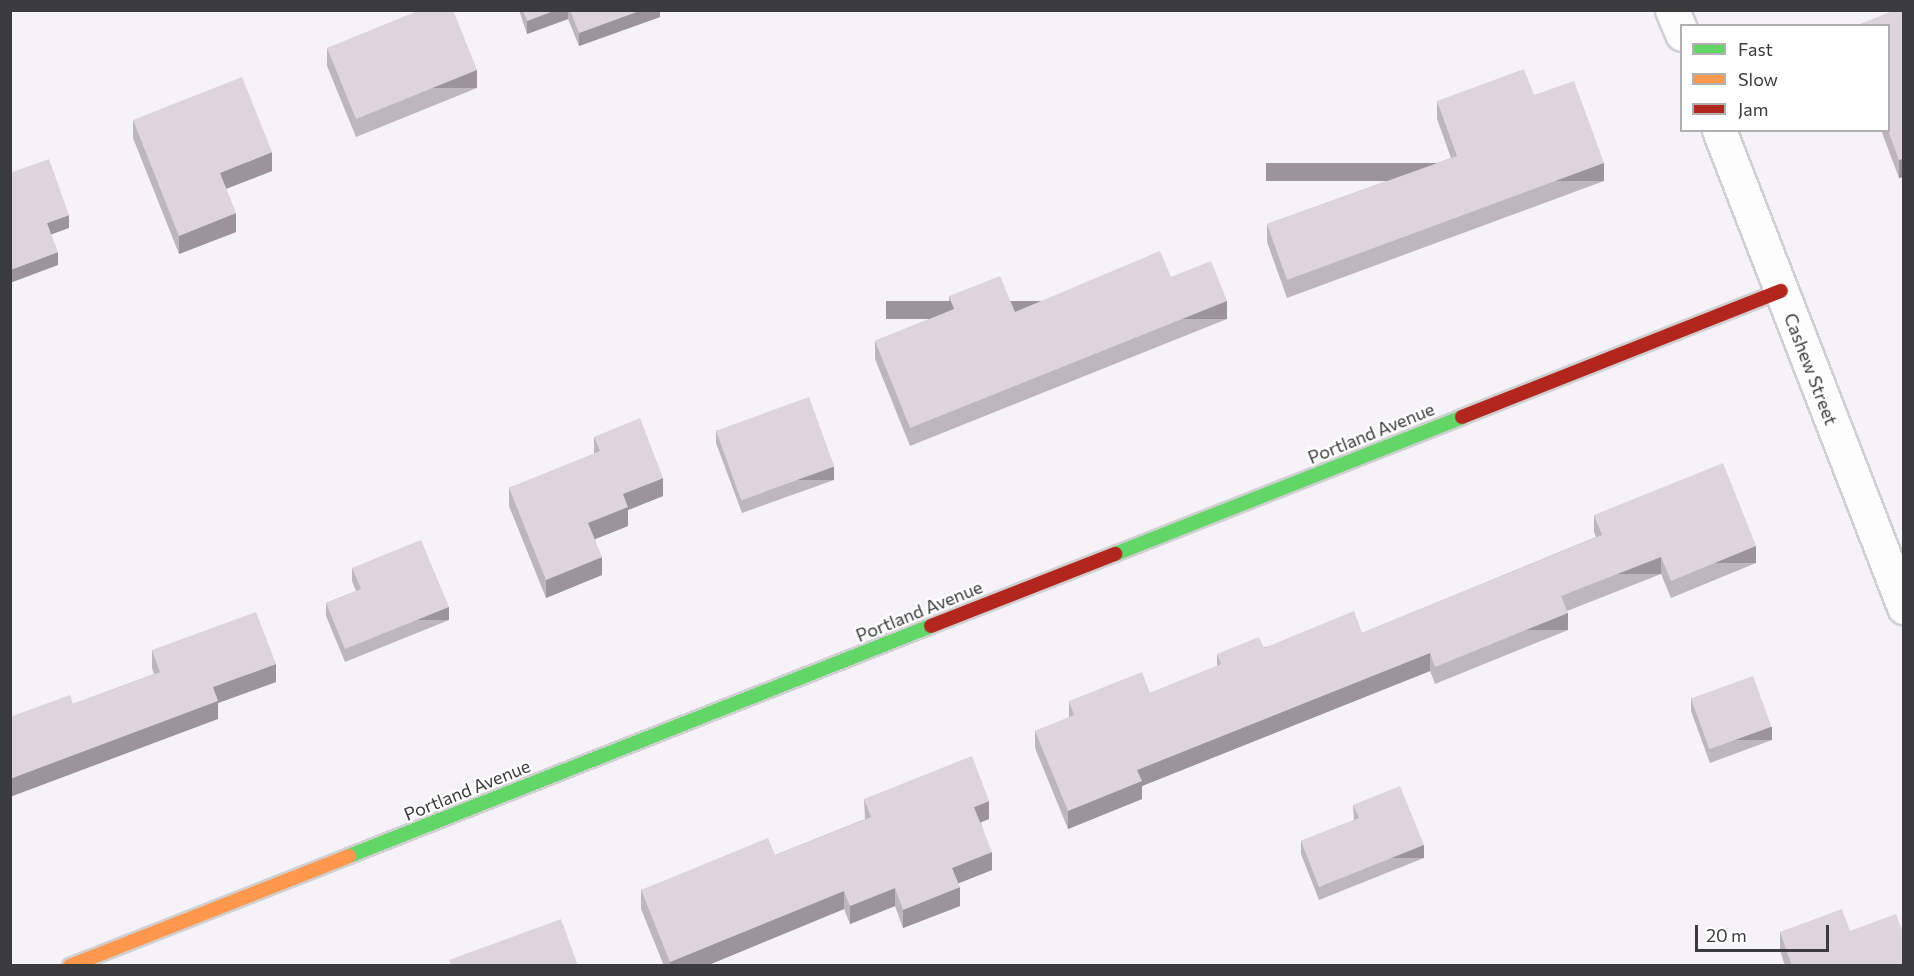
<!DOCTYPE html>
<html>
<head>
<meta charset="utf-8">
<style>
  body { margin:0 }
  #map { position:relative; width:1914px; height:976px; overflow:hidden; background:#f5f3f7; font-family:Commissioner,sans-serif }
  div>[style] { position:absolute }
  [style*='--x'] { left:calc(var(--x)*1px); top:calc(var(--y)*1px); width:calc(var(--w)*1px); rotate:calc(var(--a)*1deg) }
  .roads { filter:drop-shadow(2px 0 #d0cfd1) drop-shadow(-2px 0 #d0cfd1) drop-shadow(0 2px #d0cfd1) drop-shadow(0 -2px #d0cfd1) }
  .street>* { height:33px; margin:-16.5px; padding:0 16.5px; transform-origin:16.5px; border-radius:16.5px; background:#fefdfe }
  .fast>* { height:14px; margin:-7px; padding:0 7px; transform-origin:7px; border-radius:7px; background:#63d668 }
  .slow>* { height:14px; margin:-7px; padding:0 7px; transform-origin:7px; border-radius:7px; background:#ff974d }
  .jam>* { height:14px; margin:-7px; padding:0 7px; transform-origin:7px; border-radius:7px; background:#b3261e }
  .wall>* { inset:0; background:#beb6bd }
  .shaded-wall>* { inset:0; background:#9b949a; transform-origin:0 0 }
  .building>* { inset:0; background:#ddd4dc; transform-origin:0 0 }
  span { translate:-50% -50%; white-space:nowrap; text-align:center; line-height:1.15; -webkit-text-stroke:4.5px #fff; paint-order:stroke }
  .street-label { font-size:18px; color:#3b3a3d }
  .frame { position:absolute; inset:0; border:12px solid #3b3a3d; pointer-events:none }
  .legend { position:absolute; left:1680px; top:24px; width:210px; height:108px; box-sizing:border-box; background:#fff; border:2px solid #b1b0b1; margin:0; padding:8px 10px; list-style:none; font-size:18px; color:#3b3a3d }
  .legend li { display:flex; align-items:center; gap:12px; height:30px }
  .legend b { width:30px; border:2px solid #b1b0b1 }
  .scale { position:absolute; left:1695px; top:925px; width:134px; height:27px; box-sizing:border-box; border:3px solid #3b3a3d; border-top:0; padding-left:8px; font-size:18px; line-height:21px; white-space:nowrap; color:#3b3a3d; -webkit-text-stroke:4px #fff; paint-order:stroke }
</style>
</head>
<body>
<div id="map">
  <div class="roads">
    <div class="street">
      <i style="--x:1672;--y:10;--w:26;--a:67"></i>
      <i style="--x:1719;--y:130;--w:512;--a:68.8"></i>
    </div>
    <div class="fast">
      <i style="--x:1115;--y:554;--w:373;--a:-21.5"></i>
      <i style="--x:349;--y:856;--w:626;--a:-21.56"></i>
    </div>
    <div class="slow">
      <i style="--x:70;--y:966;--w:300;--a:-21.5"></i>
    </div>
    <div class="jam">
      <i style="--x:1462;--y:417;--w:343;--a:-21.6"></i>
      <i style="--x:931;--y:626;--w:198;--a:-21.4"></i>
    </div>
  </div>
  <div class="wall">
    <i style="clip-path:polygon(519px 10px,660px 10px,660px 17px,579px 46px,568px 19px,527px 34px)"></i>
    <i style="clip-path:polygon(1904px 10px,1899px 178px,1881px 130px,1888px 130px)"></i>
    <i style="clip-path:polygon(327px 48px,477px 88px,356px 137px,327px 66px)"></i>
    <i style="clip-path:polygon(1534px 95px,1604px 181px,1287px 298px,1267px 242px,1267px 224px,1451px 158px,1437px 119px,1437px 101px)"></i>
    <i style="clip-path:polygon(133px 120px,272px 171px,226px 189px,236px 232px,179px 254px,133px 138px)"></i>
    <i style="clip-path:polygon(1171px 277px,1227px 319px,910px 446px,875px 359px,875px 341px,949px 311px,949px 296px,1015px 312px)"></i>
    <i style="clip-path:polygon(716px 430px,834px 480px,742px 513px,716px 443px)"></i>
    <i style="clip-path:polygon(594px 437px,663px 496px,628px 510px,628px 526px,595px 539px,602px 575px,546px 598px,509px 506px,509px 488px,594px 454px)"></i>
    <i style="clip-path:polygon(1594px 515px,1756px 563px,1671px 598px,1661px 574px,1567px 611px,1568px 630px,1435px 684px,1430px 671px,1142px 786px,1142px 799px,1068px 829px,1035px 748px,1035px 731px,1069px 718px,1069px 701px,1150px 693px,1217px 666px,1217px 654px,1362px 633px,1596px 537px,1594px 532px)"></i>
    <i style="clip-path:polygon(352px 568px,449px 620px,345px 662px,326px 616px,326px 603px,356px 591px,352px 581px)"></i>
    <i style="clip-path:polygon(152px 650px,276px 682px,218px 703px,218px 719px,73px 704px,154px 674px,152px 668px)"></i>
    <i style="clip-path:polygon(1691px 698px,1772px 740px,1710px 763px,1691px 711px)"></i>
    <i style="clip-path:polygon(864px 799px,989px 819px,981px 822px,992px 870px,958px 883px,960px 906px,903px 928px,895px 906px,850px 924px,844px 909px,706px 966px,664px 966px,641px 909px,641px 890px,775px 855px,865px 819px)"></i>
    <i style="clip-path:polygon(1353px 805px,1424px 858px,1319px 900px,1301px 854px,1301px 841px,1354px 820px)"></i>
    <i style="clip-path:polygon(1850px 931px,1904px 966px,1785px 966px,1780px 950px,1780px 932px)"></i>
  </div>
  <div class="shaded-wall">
    <i style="clip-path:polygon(556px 10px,568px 10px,568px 19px,527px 34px,527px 21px)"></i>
    <i style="clip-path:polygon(642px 10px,660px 10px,660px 17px,579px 46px,579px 33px)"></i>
    <i style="left:477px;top:70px;width:18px;height:131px;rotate:90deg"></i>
    <i style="clip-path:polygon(272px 152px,272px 171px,220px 191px,220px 173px)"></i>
    <i style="clip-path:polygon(1904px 158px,1904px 177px,1899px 178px,1899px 160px)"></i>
    <i style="left:1604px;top:163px;width:18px;height:338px;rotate:90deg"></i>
    <i style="clip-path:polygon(236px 213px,236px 232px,179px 254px,179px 236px)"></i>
    <i style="clip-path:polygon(69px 215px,69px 228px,47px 236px,47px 223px)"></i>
    <i style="clip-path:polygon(58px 252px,58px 265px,10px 283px,10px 270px)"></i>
    <i style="left:1227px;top:301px;width:18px;height:341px;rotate:90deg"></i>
    <i style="left:834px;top:467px;width:13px;height:98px;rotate:90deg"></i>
    <i style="clip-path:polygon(663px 478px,663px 496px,628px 510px,628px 526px,588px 542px,588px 523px,623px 494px)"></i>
    <i style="left:1756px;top:546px;width:17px;height:92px;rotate:90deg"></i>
    <i style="clip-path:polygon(602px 557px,602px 575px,546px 598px,546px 580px)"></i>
    <i style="left:1661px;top:557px;width:17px;height:107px;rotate:90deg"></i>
    <i style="left:449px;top:607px;width:13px;height:112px;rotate:90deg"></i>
    <i style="left:1568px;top:613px;width:17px;height:144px;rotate:90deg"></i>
    <i style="clip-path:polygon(1430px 653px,1430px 671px,1142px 786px,1142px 799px,1068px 829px,1068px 811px,1137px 770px)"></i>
    <i style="clip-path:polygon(276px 664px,276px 682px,218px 703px,218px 719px,10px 797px,10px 779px,213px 687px)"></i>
    <i style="left:1772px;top:727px;width:13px;height:66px;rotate:90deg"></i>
    <i style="clip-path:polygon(989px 801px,989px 819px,974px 825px,974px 807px)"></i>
    <i style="left:1424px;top:845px;width:13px;height:113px;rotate:90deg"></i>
    <i style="clip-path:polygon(992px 852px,992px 870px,952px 886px,952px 868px)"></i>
    <i style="clip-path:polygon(960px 887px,960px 906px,903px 928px,903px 910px)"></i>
    <i style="clip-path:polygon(895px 888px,895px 906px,850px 924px,850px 906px)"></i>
    <i style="clip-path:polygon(844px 891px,844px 909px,706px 966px,670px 966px,670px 962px)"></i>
  </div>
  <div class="building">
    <i style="clip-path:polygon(420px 10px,453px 10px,477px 70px,356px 119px,327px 48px)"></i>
    <i style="clip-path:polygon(523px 10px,556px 10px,527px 21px)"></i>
    <i style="clip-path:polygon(570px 10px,642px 10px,579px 33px)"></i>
    <i style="clip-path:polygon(1895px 10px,1904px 10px,1904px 158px,1899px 160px,1888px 130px,1888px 26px,1855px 26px)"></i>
    <i style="clip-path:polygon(1524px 69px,1534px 95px,1574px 81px,1604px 163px,1287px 280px,1267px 224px,1457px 156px,1437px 101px)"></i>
    <i style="clip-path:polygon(242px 77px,272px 152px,220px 173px,236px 213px,179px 236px,133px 120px)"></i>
    <i style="clip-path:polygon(49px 159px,69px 215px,47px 223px,58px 252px,10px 270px,10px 173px)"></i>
    <i style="clip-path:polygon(1160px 251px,1171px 277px,1211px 261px,1227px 301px,910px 428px,875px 341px,954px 309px,949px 296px,1000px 276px,1015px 312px)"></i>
    <i style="left:809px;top:397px;width:74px;height:99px;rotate:70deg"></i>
    <i style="clip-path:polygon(640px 418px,663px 478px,623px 494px,628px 507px,588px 523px,602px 557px,546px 580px,509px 488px,600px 451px,594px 437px)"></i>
    <i style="clip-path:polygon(1723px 463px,1756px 546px,1671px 581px,1661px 557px,1561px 596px,1568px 613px,1435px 667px,1430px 653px,1137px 770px,1142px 781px,1068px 811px,1035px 731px,1074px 715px,1069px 701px,1142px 672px,1150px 693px,1221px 664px,1217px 654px,1259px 637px,1264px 648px,1354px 611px,1362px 633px,1602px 535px,1594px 515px)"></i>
    <i style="clip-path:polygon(421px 540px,449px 607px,345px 649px,326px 603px,361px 589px,352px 568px)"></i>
    <i style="clip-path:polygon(256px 612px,276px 664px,213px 687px,218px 701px,10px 779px,10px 717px,70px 695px,73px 704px,160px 672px,152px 650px)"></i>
    <i style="left:1753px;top:676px;width:54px;height:66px;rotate:70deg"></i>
    <i style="clip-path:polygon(972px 756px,989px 801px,974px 807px,992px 852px,952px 868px,960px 887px,903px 910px,895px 888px,850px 906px,844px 891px,670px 962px,641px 890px,768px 838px,775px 855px,871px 817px,864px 799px)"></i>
    <i style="clip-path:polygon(1400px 786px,1424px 845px,1319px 887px,1301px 841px,1359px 818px,1353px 805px)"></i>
    <i style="clip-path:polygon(1842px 909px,1850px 931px,1896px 914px,1904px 935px,1904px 966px,1792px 966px,1780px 932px)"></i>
    <i style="clip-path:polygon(561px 919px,578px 966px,451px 966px,449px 960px)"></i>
  </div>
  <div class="street-label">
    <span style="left:1811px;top:369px;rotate:69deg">Cashew Street</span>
    <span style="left:1371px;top:433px;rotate:-22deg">Portland Avenue</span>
    <span style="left:919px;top:611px;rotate:-22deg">Portland Avenue</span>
    <span style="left:467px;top:790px;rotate:-22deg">Portland Avenue</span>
  </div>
  <div class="frame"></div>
  <ul class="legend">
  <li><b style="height:8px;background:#63d668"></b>Fast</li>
  <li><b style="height:8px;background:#ff974d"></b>Slow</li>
  <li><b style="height:8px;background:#b3261e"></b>Jam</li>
  </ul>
  <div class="scale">20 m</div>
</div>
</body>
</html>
